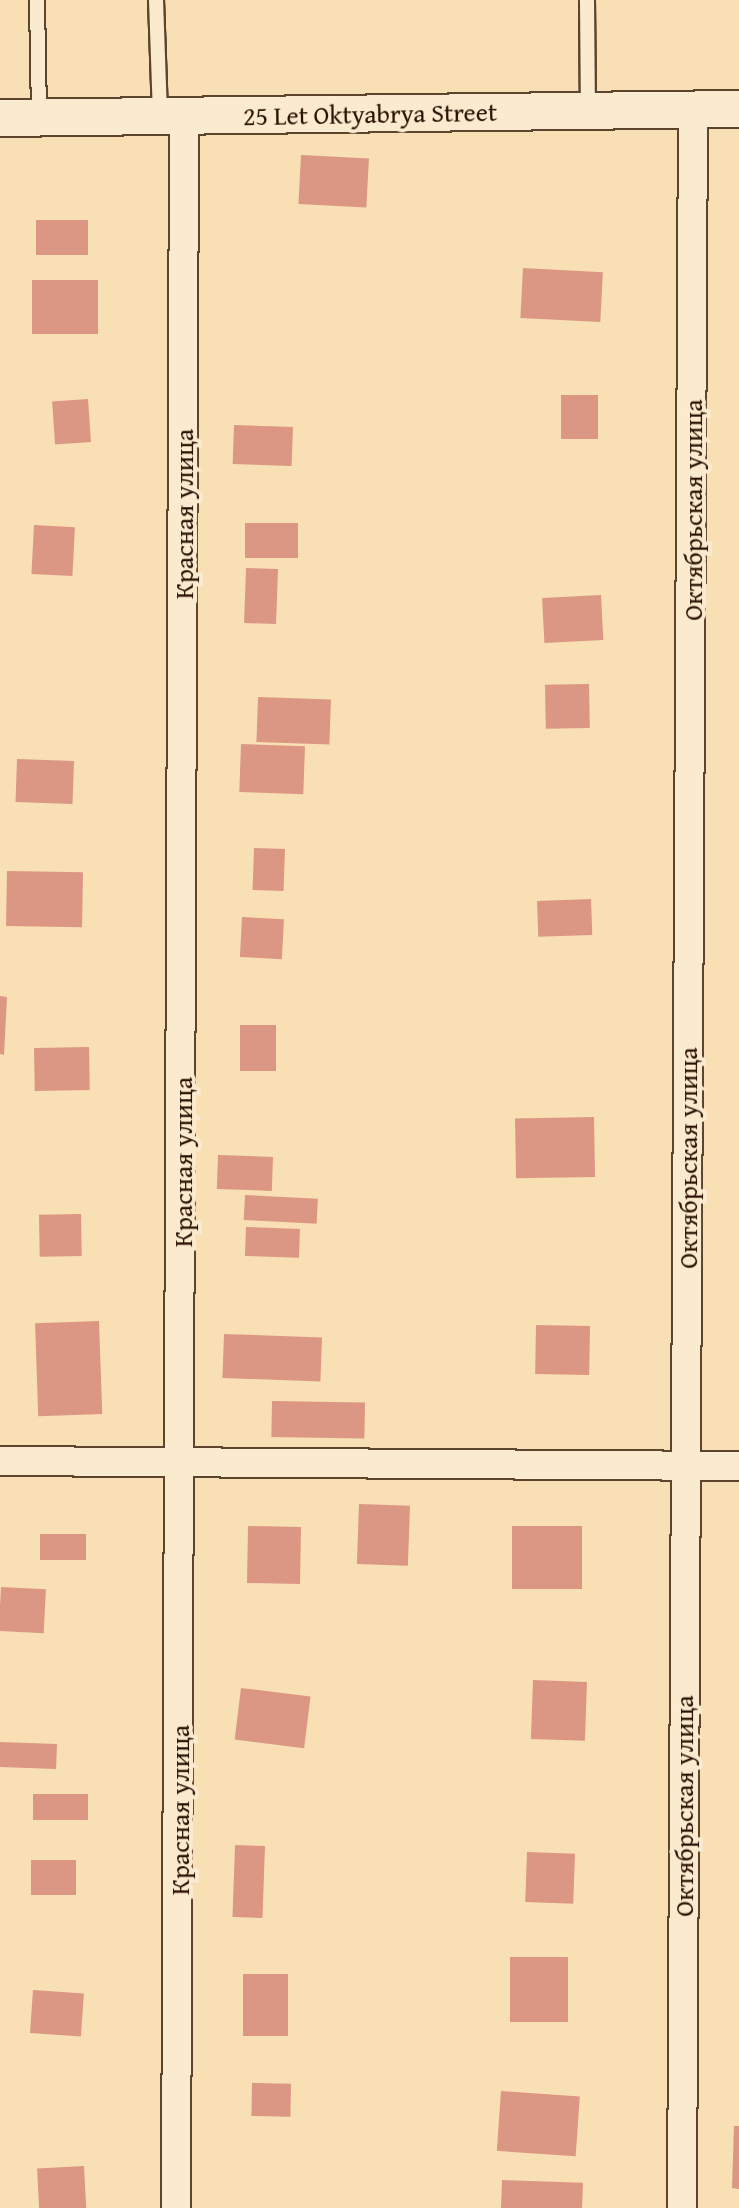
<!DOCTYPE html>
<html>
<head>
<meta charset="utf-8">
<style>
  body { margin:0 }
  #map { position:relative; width:739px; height:2208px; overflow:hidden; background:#f8dfb4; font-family:"Gentium Book Plus",serif }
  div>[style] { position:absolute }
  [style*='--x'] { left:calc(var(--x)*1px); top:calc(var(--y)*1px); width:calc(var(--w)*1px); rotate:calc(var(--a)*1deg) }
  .building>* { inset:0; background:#db9784; transform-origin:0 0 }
  .roads { filter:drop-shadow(2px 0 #5d442e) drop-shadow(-2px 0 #5d442e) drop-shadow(0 2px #5d442e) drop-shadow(0 -2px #5d442e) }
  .service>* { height:14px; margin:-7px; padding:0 7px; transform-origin:7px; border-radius:7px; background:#faeace }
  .minor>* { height:28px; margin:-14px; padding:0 14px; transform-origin:14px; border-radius:14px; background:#faeace }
  .tertiary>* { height:36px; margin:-18px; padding:0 18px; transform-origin:18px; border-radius:18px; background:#faeace }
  span { translate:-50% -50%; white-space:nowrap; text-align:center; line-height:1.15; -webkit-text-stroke:8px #faeace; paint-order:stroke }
  .street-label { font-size:26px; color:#291002 }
</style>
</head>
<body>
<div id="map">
  <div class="building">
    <i style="left:301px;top:155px;width:68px;height:49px;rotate:3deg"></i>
    <i style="left:36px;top:220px;width:52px;height:35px"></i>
    <i style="left:523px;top:268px;width:80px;height:50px;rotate:3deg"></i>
    <i style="left:32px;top:280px;width:66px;height:54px"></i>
    <i style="left:561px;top:395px;width:37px;height:44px"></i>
    <i style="left:88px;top:399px;width:43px;height:36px;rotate:86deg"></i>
    <i style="left:234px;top:425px;width:59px;height:39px;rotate:2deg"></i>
    <i style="left:245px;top:523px;width:53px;height:35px"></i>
    <i style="left:34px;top:525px;width:41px;height:49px;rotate:3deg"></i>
    <i style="left:246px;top:568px;width:32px;height:55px;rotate:2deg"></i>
    <i style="left:601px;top:595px;width:45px;height:59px;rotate:87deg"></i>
    <i style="left:589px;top:684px;width:44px;height:44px;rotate:89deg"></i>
    <i style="left:258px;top:697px;width:73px;height:45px;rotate:2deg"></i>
    <i style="left:241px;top:744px;width:64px;height:48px;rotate:2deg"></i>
    <i style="left:17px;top:759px;width:57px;height:43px;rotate:2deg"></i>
    <i style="left:254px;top:848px;width:31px;height:42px;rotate:2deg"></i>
    <i style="left:7px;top:871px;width:76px;height:55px;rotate:1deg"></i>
    <i style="left:591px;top:899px;width:36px;height:54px;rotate:88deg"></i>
    <i style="left:242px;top:917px;width:42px;height:40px;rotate:3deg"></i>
    <i style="clip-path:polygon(0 996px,7px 997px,4px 1055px,0 1054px)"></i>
    <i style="left:240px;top:1025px;width:36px;height:46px"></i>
    <i style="left:89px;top:1047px;width:43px;height:55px;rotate:89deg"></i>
    <i style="left:594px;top:1117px;width:60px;height:79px;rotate:89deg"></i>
    <i style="left:218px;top:1155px;width:55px;height:34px;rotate:2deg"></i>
    <i style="left:245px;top:1195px;width:73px;height:25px;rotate:3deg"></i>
    <i style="left:81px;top:1214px;width:42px;height:42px;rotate:89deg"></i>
    <i style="left:246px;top:1227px;width:54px;height:29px;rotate:2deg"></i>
    <i style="left:99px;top:1321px;width:93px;height:64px;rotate:88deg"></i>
    <i style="left:536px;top:1325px;width:54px;height:49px;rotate:1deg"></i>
    <i style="left:224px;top:1334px;width:98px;height:44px;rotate:2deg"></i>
    <i style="left:272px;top:1401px;width:93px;height:36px;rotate:1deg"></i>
    <i style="left:359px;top:1504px;width:51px;height:60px;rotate:2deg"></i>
    <i style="left:248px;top:1526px;width:53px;height:57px;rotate:1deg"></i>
    <i style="left:512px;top:1526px;width:70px;height:63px"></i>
    <i style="left:40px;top:1534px;width:46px;height:26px"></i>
    <i style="left:1px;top:1587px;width:45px;height:44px;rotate:3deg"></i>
    <i style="left:533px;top:1680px;width:54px;height:59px;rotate:2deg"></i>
    <i style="left:241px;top:1688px;width:70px;height:52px;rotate:7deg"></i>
    <i style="left:0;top:1742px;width:57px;height:25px;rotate:2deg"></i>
    <i style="left:33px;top:1794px;width:55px;height:26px"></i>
    <i style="left:235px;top:1845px;width:30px;height:72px;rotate:2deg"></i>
    <i style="left:527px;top:1852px;width:48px;height:50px;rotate:2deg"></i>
    <i style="left:31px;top:1860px;width:45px;height:35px"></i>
    <i style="left:510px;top:1957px;width:58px;height:65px"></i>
    <i style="left:243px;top:1974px;width:45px;height:62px"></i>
    <i style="left:33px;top:1990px;width:51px;height:43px;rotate:4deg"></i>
    <i style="left:252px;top:2083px;width:39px;height:33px;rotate:1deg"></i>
    <i style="left:501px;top:2091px;width:79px;height:60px;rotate:4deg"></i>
    <i style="clip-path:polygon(734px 2126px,739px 2126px,739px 2189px,732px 2188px)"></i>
    <i style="left:84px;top:2166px;width:42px;height:47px;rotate:87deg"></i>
    <i style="left:502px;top:2180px;width:81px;height:28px;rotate:2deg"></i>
  </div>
  <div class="roads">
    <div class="service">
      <i style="--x:37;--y:0;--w:117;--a:89"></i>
      <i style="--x:156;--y:0;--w:116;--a:88"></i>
      <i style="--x:587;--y:0;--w:110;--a:89.5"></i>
    </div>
    <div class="minor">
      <i style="--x:0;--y:1461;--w:739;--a:0.39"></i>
      <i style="--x:176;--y:2208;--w:2092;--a:-89.78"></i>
      <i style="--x:682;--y:2208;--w:2099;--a:-89.7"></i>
    </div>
    <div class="tertiary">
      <i style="--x:0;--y:118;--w:739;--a:-0.7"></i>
    </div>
  </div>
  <div class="street-label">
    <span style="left:370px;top:114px;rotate:-1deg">25 Let Oktyabrya Street</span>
    <span style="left:693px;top:510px;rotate:-90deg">Октябрьская улица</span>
    <span style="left:184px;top:514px;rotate:-90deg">Красная улица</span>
    <span style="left:688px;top:1158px;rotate:-90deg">Октябрьская улица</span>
    <span style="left:183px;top:1162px;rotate:-90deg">Красная улица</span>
    <span style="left:684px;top:1806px;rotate:-90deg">Октябрьская улица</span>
    <span style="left:180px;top:1810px;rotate:-90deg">Красная улица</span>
  </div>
</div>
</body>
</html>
